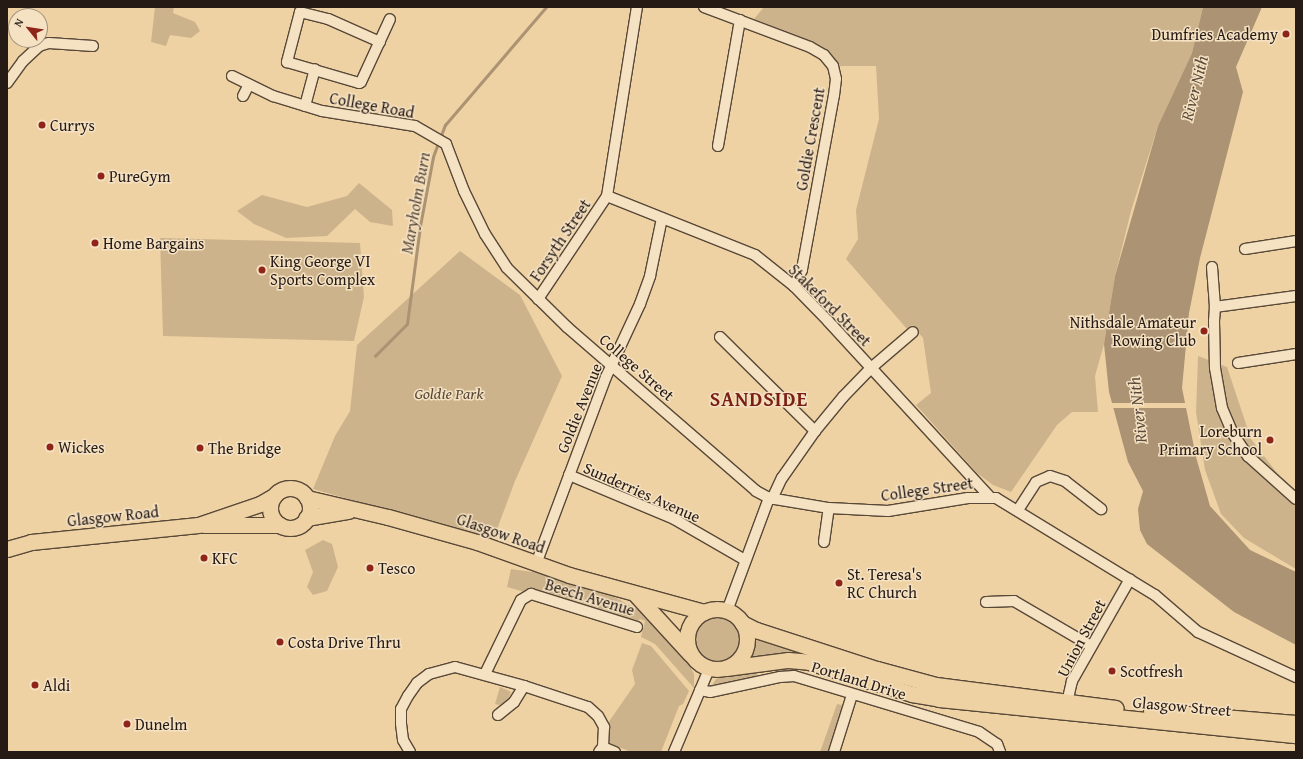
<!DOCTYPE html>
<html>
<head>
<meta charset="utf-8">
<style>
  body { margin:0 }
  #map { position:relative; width:1303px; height:759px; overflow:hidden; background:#efd2a3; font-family:"Gentium Book Plus",serif }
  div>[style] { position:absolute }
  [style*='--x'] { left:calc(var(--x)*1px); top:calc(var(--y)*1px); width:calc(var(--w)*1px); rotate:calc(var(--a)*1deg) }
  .green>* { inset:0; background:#cdb38b; transform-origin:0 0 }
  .round { border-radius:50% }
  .water>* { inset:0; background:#ab9373 }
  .pier>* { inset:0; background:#efd2a3; transform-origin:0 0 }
  .stream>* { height:2.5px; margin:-1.25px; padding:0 1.25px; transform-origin:1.25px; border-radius:1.25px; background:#ab9373 }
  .roads { filter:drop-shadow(1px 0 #584838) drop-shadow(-1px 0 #584838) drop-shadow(0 1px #584838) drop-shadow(0 -1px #584838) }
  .minor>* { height:10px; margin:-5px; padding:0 5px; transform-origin:5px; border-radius:5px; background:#f5e2c3 }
  .primary>* { height:15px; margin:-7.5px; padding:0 7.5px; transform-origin:7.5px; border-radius:7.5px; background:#efd2a3 }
  .primary>.ring { margin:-7.5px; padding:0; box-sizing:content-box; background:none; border:15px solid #efd2a3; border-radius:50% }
  .dots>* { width:11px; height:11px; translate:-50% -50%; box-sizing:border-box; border:2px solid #f5e2c3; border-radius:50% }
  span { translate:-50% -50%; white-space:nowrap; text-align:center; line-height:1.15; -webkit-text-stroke:3px #f5e2c3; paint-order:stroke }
  .poi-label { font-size:16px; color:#261a15 }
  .right { translate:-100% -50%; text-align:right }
  .left { translate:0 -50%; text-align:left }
  .street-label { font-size:16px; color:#261a15 }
  .park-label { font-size:16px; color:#584838; font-style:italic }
  .water-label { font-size:17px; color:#5b4a3b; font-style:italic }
  .district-label { font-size:20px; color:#7a1f14; font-weight:700; letter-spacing:1px }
  .frame { position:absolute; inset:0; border:8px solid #261a15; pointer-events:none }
  .north { position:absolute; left:8px; top:8px; width:40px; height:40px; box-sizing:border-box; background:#f5e2c3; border:1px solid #a2927d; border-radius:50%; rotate:300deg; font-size:11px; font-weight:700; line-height:16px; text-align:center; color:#261a15 }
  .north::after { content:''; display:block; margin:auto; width:14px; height:18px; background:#8f2418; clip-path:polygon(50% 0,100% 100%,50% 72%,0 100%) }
</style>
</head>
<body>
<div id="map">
  <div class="green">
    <i style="clip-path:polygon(155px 7px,174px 7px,173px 13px,195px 22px,200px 31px,191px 38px,170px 35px,166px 46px,151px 42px)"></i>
    <i style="clip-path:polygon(764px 7px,1203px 7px,1192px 53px,1158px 126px,1131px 211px,1115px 276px,1104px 344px,1095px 376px,1098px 412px,1072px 412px,1057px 425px,1011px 492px,993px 485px,977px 473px,916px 405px,931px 393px,923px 338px,912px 325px,907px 329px,846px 259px,858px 239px,856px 210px,879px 119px,876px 66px,840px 66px,830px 52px,817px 44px,754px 19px)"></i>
    <i style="clip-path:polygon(359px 183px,392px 210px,393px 226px,370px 222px,355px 209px,327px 236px,286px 238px,254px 224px,237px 211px,262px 195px,307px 207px,347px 196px)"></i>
    <i style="clip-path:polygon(160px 238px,360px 243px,364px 297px,354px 341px,163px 336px)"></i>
    <i style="clip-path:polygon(460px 251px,520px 295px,562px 376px,515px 481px,493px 540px,313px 489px,335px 436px,350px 411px,357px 345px)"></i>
    <i style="clip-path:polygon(1198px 356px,1227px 367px,1251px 439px,1277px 473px,1296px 491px,1296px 569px,1244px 538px,1221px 514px,1205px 470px,1196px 412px)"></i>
    <i style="clip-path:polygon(323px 540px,332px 544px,338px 567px,327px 591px,313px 595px,307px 587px,313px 572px,305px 550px)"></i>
    <i style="clip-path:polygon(511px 569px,532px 572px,533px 569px,605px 592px,644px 613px,689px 664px,694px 674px,694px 688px,655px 644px,641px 637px,645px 621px,640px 619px,635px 624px,631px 623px,507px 587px)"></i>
    <i class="round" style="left:694px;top:618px;width:46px;height:46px"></i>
    <i style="clip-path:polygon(755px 636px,794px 649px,792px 656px,747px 660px)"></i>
    <i style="clip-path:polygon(642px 643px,651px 646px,689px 691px,683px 704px,679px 706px,661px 752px,631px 752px,609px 743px,608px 723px,635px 684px,632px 670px)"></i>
    <i style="left:793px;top:666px;width:7px;height:33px;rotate:98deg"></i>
    <i style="clip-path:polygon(756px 671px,757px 678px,712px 685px,716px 679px,722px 676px)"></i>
    <i style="clip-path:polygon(500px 687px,511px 692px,507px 702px,499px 705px,495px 704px)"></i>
    <i style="clip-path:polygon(837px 704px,846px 706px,831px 752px,820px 752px)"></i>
  </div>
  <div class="water">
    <i style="clip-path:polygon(1203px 7px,1262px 7px,1236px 67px,1243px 92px,1200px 258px,1189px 313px,1182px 388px,1196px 457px,1210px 506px,1250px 550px,1296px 572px,1296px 645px,1234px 612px,1147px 544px,1140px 530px,1138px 509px,1143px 491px,1128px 462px,1109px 392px,1104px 344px,1115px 276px,1158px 126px,1192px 53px)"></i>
  </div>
  <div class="pier">
    <i style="left:1110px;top:403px;width:77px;height:5px"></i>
  </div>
  <div class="stream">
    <i style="--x:440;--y:138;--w:14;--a:-69"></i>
    <i style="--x:445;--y:125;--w:155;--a:-49.4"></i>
    <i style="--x:375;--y:356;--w:45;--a:-45"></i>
    <i style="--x:407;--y:324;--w:99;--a:-82.4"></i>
    <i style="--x:420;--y:226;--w:70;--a:-79.3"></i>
    <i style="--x:433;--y:157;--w:15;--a:-70"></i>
  </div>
  <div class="roads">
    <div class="minor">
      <i style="--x:704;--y:7;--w:113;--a:20.7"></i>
      <i style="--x:810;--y:47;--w:16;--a:30"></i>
      <i style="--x:824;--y:55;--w:14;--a:51"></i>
      <i style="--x:833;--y:66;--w:13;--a:77"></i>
      <i style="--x:836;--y:79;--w:16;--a:97"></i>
      <i style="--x:834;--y:95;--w:178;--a:100.4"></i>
      <i style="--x:802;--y:270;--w:18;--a:117"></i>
      <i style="--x:380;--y:42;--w:57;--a:-156.1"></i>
      <i style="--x:328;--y:19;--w:29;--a:-166"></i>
      <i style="--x:300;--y:12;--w:52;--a:104.6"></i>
      <i style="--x:287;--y:62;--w:75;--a:16.3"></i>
      <i style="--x:359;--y:83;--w:2;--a:-27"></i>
      <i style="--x:361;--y:82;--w:69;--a:-65.3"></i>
      <i style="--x:232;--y:76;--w:46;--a:26"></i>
      <i style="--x:273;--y:96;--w:51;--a:17"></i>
      <i style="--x:322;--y:111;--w:94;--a:9.2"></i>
      <i style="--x:415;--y:126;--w:36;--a:30"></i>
      <i style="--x:446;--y:144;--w:50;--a:69"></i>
      <i style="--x:464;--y:191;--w:48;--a:64"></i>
      <i style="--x:485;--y:234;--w:40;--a:57.1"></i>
      <i style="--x:507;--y:268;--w:84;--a:44.5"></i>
      <i style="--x:567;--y:327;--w:250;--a:40.9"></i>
      <i style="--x:756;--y:491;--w:15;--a:28"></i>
      <i style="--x:769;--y:498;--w:61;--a:9.5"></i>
      <i style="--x:829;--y:508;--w:59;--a:2.9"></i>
      <i style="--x:888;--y:511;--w:81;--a:-9.2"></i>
      <i style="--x:968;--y:498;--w:28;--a:0"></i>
      <i style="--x:996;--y:498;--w:186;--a:31.4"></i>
      <i style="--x:1155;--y:595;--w:57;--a:40.7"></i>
      <i style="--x:1198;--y:632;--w:108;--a:24.7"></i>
      <i style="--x:7;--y:83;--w:27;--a:-54"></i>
      <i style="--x:23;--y:61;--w:22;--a:-43"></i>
      <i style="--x:39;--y:46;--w:10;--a:-17"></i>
      <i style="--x:49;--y:43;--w:44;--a:3.9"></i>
      <i style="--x:243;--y:96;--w:13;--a:-63"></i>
      <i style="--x:305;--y:106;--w:38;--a:-75"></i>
      <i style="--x:718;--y:146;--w:128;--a:-80.1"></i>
      <i style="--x:607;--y:196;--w:159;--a:21.7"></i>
      <i style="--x:755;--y:255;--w:50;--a:38.5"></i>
      <i style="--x:794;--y:286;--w:49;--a:45.8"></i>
      <i style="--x:828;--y:321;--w:238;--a:47.4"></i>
      <i style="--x:1245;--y:249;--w:52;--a:-8.9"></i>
      <i style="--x:1212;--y:267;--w:40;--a:85.7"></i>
      <i style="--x:1296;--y:296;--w:82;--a:172.3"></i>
      <i style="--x:1215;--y:307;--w:14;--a:94"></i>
      <i style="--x:1214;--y:321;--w:47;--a:88.8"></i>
      <i style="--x:1215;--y:368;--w:41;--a:80.1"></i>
      <i style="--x:1222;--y:408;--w:28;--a:67"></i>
      <i style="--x:1233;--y:434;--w:27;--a:56"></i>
      <i style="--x:1248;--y:456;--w:64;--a:41.9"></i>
      <i style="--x:538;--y:299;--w:124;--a:-56.2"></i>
      <i style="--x:607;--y:196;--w:191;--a:-81"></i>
      <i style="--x:720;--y:337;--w:134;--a:44.7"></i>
      <i style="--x:1238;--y:363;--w:59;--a:-8.8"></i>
      <i style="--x:569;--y:475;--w:114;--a:22.7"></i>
      <i style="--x:674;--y:519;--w:82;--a:30"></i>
      <i style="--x:772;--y:499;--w:23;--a:-65"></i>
      <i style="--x:782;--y:478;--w:57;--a:-54.9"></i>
      <i style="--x:815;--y:431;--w:44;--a:-50.5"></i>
      <i style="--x:843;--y:397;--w:40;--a:-46"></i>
      <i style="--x:871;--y:368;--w:55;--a:-40.6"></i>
      <i style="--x:1018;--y:510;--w:33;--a:-57"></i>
      <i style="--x:1036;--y:482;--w:15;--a:-23"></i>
      <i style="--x:1050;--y:476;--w:16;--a:18"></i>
      <i style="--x:1065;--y:481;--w:46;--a:37.9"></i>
      <i style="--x:824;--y:542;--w:34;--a:-82"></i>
      <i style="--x:536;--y:564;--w:200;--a:-69.5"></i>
      <i style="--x:606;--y:377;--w:81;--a:-65"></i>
      <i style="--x:640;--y:304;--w:30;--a:-70"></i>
      <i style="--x:650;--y:276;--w:59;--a:-78.3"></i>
      <i style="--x:986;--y:602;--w:28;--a:-2"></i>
      <i style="--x:1014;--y:601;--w:89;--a:30.3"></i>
      <i style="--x:727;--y:611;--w:121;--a:-69.6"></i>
      <i style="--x:485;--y:674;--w:82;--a:-64.1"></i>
      <i style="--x:521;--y:600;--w:12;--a:-31"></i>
      <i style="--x:531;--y:594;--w:111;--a:17.3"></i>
      <i style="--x:700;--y:690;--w:10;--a:11"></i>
      <i style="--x:710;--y:692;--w:72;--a:-12.1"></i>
      <i style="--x:780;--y:677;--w:14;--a:-4"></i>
      <i style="--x:794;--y:676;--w:193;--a:16.8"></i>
      <i style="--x:979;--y:732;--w:22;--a:34"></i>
      <i style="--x:997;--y:744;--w:9;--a:69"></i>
      <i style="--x:1066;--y:707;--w:27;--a:-77"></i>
      <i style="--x:1072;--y:681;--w:117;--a:-60.4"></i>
      <i style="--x:498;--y:715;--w:21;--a:-39"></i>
      <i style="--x:514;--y:702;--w:19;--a:-58"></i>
      <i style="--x:603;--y:747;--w:13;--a:23"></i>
      <i style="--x:410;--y:752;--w:14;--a:-120"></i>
      <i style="--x:403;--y:740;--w:17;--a:-97"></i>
      <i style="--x:401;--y:723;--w:14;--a:-90"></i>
      <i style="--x:401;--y:709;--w:15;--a:-62"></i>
      <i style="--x:408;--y:696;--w:16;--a:-55"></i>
      <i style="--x:417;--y:683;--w:15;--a:-37"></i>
      <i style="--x:429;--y:674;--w:27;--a:-15"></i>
      <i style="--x:455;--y:667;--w:72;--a:15.4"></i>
      <i style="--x:524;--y:686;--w:67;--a:18.2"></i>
      <i style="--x:588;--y:707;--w:13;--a:42"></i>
      <i style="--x:598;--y:716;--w:13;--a:61"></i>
      <i style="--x:604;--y:727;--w:20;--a:93"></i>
      <i style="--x:603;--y:747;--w:6;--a:129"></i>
      <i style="--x:674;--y:752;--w:90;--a:-67.1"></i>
      <i style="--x:834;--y:752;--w:60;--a:-72.5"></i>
    </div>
    <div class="primary">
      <i class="ring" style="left:270px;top:488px;width:25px;height:25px"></i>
      <i style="--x:307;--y:498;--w:83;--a:13.2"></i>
      <i style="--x:388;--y:517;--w:92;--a:15.7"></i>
      <i style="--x:477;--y:542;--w:98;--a:19.7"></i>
      <i style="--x:569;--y:575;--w:140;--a:15.3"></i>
      <i style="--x:306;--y:518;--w:43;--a:-9.5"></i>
      <i style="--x:204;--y:525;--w:76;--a:0"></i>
      <i style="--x:7;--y:549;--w:25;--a:-16"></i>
      <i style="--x:31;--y:542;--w:168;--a:-5.8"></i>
      <i style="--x:198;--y:525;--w:65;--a:-18.7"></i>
      <i style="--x:260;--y:504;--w:16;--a:-30"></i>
      <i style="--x:636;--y:595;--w:80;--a:47.5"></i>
      <i class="ring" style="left:687px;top:609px;width:45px;height:45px"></i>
      <i style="--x:742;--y:623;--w:16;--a:27"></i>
      <i style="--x:756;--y:630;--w:127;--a:17.9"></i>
      <i style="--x:877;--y:669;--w:61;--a:15.2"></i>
      <i style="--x:936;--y:685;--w:181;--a:7.3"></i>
      <i style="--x:726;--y:668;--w:63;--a:-7.4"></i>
      <i style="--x:788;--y:660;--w:21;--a:5"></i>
      <i style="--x:809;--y:662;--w:108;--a:17.3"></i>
      <i style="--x:912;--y:694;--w:27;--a:10"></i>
      <i style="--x:939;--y:699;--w:359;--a:5.8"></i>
      <i style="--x:1151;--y:711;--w:145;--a:4.7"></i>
    </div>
  </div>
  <div class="dots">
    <i style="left:1286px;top:34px;background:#8f2418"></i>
    <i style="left:42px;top:125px;background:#8f2418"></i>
    <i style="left:101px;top:176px;background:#8f2418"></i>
    <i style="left:95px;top:243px;background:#8f2418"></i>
    <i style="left:262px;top:270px;background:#8f2418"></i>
    <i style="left:1204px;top:331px;background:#8f2418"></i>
    <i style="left:1270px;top:440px;background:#8f2418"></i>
    <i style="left:50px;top:447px;background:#8f2418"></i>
    <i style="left:200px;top:448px;background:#8f2418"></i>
    <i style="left:204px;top:558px;background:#8f2418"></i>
    <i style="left:370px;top:568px;background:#8f2418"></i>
    <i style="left:839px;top:583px;background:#8f2418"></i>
    <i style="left:280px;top:642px;background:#8f2418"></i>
    <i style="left:1112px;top:671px;background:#8f2418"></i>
    <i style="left:35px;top:685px;background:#8f2418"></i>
    <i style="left:127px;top:724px;background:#8f2418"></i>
  </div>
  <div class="poi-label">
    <span class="right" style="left:1278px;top:34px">Dumfries Academy</span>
    <span class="left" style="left:50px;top:125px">Currys</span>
    <span class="left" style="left:109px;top:176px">PureGym</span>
    <span class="left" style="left:103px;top:243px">Home Bargains</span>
    <span class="left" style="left:270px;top:270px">King George VI<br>Sports Complex</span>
    <span class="right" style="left:1196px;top:331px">Nithsdale Amateur<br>Rowing Club</span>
    <span class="right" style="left:1262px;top:440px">Loreburn<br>Primary School</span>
    <span class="left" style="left:58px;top:447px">Wickes</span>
    <span class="left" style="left:208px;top:448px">The Bridge</span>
    <span class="left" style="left:212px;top:558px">KFC</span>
    <span class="left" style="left:378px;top:568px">Tesco</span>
    <span class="left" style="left:847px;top:583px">St. Teresa's<br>RC Church</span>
    <span class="left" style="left:288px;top:642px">Costa Drive Thru</span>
    <span class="left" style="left:1120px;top:671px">Scotfresh</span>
    <span class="left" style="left:43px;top:685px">Aldi</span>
    <span class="left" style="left:135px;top:724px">Dunelm</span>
  </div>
  <div class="street-label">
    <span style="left:372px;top:105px;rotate:10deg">College Road</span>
    <span style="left:810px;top:139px;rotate:-80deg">Goldie Crescent</span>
    <span style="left:560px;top:240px;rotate:-56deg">Forsyth Street</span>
    <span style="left:830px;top:305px;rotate:45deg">Stakeford Street</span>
    <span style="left:637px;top:367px;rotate:41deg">College Street</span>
    <span style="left:579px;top:408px;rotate:-68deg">Goldie Avenue</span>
    <span style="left:927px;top:489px;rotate:-8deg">College Street</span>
    <span style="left:642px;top:492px;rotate:24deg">Sunderries Avenue</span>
    <span style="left:113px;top:516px;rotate:-6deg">Glasgow Road</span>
    <span style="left:501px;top:533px;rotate:19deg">Glasgow Road</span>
    <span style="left:590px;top:597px;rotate:17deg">Beech Avenue</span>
    <span style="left:1081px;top:638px;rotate:-62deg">Union Street</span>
    <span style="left:859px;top:680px;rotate:17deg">Portland Drive</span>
    <span style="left:1182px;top:706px;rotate:5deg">Glasgow Street</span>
  </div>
  <div class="park-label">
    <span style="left:449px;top:393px">Goldie Park</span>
  </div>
  <div class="water-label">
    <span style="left:1194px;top:88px;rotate:-76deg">River Nith</span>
    <span style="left:415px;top:203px;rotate:-80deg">Maryholm Burn</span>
    <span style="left:1137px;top:410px;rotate:-96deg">River Nith</span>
  </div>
  <div class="district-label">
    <span style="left:759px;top:398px">SANDSIDE</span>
  </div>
  <div class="frame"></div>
  <div class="north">N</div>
</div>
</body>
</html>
